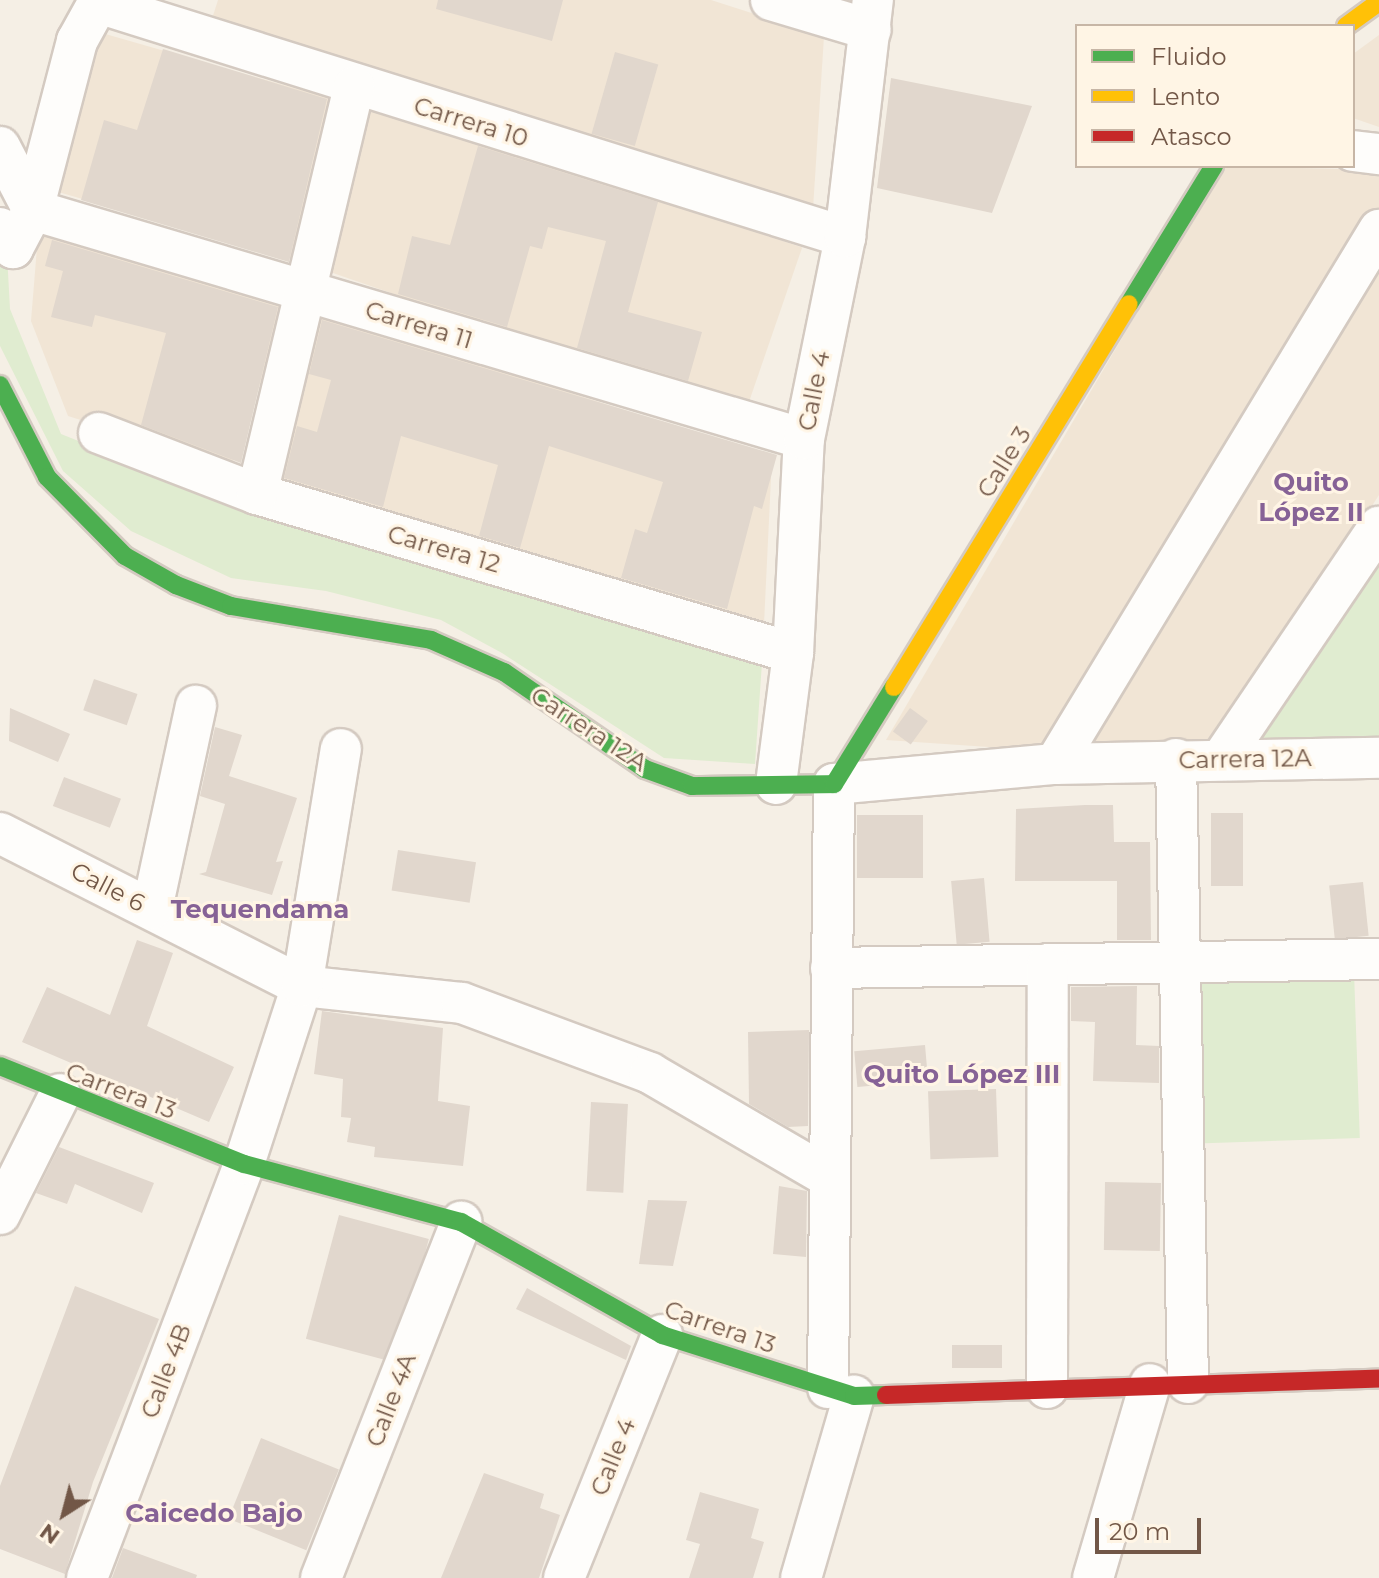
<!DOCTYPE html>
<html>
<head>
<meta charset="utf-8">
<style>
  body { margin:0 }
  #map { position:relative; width:1379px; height:1578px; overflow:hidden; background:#f5efe5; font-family:Montserrat,sans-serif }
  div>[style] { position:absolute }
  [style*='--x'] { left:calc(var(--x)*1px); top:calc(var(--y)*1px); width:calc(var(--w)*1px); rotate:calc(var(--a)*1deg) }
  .residential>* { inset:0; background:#f1e5d5; transform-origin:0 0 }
  .green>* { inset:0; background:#e0ecd0; transform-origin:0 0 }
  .building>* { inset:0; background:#e1d7cd; transform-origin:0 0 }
  .roads { filter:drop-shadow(2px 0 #d4cac1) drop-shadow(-2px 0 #d4cac1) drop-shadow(0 2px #d4cac1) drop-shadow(0 -2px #d4cac1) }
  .street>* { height:40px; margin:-20px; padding:0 20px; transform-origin:20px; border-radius:20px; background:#fefdfb }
  .fast>* { height:18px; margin:-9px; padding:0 9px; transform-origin:9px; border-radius:9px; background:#4caf50 }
  .slow>* { height:18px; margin:-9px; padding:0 9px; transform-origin:9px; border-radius:9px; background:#ffc107 }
  .jam>* { height:18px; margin:-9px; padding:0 9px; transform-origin:9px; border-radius:9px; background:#c62828 }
  span { translate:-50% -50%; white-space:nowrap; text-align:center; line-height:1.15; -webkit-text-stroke:6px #fff5e5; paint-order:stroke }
  .street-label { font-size:24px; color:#725747 }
  .neighbourhood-label { font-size:26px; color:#866296; font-weight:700 }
  .legend { position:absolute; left:1075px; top:24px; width:280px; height:144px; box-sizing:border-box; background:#fff5e5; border:2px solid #c7b6a6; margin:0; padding:10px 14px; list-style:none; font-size:24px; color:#725747 }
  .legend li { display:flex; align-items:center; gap:16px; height:40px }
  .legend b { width:40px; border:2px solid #c7b6a6 }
  .north { position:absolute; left:24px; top:1474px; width:80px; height:80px; -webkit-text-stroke:6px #fff5e5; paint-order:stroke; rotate:216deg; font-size:22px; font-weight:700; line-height:32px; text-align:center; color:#725747 }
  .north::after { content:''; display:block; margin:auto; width:28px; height:36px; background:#725747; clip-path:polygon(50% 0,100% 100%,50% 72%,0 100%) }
  .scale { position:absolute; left:1095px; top:1518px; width:106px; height:36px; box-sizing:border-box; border:4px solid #725747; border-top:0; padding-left:10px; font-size:24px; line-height:28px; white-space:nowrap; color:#725747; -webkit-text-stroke:6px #fff5e5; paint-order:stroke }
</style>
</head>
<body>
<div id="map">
  <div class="residential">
    <i style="clip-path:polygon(218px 0,711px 0,824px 36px,813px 209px,210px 25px)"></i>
    <i style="left:88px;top:29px;width:258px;height:165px;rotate:16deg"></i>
    <i style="clip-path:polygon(1379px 35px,1379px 127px,1353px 118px,1353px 54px)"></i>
    <i style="left:371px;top:99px;width:456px;height:177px;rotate:19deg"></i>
    <i style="clip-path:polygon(1223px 166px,1379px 170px,1379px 222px,1047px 751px,886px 740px)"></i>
    <i style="clip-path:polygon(39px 223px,289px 301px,231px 467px,68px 416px,31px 321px)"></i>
    <i style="clip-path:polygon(1379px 240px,1379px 495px,1217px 744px,1083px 743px)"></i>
    <i style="clip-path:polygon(310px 310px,772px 457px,764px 624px,256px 474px)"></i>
  </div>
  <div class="green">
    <i style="clip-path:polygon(0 241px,7px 254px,10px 309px,61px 434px,206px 492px,763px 648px,755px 764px,664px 758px,502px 653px,441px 620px,326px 591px,231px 578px,131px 531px,63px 471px,0 346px)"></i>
    <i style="clip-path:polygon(1379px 559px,1379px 738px,1258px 741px)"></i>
    <i style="left:1354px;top:972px;width:166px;height:162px;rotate:88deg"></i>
  </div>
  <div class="building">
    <i style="clip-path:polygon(438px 0,563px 0,552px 41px,436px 9px)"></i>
    <i style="clip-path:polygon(163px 49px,327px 99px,289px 262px,81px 200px,104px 120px,137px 130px)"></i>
    <i style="left:615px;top:52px;width:45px;height:85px;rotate:16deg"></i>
    <i style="clip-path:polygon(891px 78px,1032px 106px,992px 213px,877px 188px)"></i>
    <i style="clip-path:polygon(478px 146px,658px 202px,628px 312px,702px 332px,688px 381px,577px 348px,606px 241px,548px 227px,542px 249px,530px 246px,507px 327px,398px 294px,412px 236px,450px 245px)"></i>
    <i style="clip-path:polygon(52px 240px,278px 307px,241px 463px,141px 425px,166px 333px,95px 315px,92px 327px,51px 317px,63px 271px,45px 266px)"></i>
    <i style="clip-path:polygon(322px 320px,777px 455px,762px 509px,754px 506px,727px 609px,621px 578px,635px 529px,647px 533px,663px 482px,549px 446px,520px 548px,479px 536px,498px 465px,401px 436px,383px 507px,284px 478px,297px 426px,317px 432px,331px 380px,309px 374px)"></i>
    <i style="left:94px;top:679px;width:46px;height:33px;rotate:19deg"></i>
    <i style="clip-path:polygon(10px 708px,70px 734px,58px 762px,9px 741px)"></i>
    <i style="left:910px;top:708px;width:22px;height:29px;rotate:36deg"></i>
    <i style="clip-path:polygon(215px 727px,242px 735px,229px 776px,297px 798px,276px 862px,283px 861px,272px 895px,199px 874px,206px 872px,225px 804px,200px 796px)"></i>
    <i style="left:64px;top:777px;width:61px;height:31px;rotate:21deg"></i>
    <i style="clip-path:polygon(1085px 805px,1113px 805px,1114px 842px,1150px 842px,1151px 940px,1117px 940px,1117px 881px,1015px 881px,1016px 809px)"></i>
    <i style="left:1211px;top:813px;width:32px;height:73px"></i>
    <i style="left:857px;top:815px;width:66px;height:63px"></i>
    <i style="left:398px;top:850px;width:79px;height:41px;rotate:9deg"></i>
    <i style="left:984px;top:878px;width:64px;height:33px;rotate:85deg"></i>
    <i style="left:1363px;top:882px;width:54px;height:34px;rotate:84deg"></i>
    <i style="clip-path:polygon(137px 940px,173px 953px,147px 1026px,234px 1067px,209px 1122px,22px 1042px,47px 987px,110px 1015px)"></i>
    <i style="clip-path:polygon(1137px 986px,1136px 1045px,1159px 1046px,1159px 1083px,1093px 1081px,1095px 1022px,1071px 1021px,1071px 987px)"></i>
    <i style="clip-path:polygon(322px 1011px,443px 1028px,438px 1101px,470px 1106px,463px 1166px,374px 1157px,375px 1147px,347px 1142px,351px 1118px,341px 1117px,343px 1079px,314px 1074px)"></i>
    <i style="clip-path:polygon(809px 1030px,808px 1126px,788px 1127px,749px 1104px,748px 1032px)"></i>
    <i style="left:925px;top:1045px;width:36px;height:71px;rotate:85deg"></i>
    <i style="left:996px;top:1089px;width:68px;height:68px;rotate:88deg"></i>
    <i style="left:591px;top:1102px;width:37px;height:89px;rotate:3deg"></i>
    <i style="clip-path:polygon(59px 1147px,154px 1183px,142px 1213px,75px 1184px,67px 1204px,36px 1193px)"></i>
    <i style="left:1105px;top:1182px;width:56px;height:68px;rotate:1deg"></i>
    <i style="clip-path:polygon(779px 1186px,807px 1191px,806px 1257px,773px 1254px)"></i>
    <i style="clip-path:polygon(648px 1200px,687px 1201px,673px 1266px,639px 1264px)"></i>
    <i style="left:339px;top:1215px;width:93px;height:128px;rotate:15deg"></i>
    <i style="clip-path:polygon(75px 1286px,159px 1319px,93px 1482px,65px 1574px,0 1549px,0 1486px)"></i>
    <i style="clip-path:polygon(527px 1288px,631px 1346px,626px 1360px,516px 1309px)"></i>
    <i style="left:952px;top:1345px;width:50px;height:23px"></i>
    <i style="left:261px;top:1438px;width:84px;height:87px;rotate:22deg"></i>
    <i style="clip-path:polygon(484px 1473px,544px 1494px,540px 1508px,560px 1515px,539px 1578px,441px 1578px)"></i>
    <i style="clip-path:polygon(700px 1492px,759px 1509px,751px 1538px,764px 1542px,753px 1578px,689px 1578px,700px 1544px,686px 1540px)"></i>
    <i style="clip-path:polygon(123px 1548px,197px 1575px,196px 1578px,112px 1578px)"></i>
  </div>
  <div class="roads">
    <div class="street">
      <i style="--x:771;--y:0;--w:104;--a:16.7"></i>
      <i style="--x:0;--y:147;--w:71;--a:62.4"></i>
      <i style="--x:33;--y:210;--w:804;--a:16.54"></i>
      <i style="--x:1353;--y:151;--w:26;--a:7"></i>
      <i style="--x:0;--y:228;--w:24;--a:57"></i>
      <i style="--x:13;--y:248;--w:43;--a:-62.2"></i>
      <i style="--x:33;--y:210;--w:175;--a:-75.4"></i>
      <i style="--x:77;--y:41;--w:43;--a:-61.1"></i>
      <i style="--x:98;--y:3;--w:783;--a:17.39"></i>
      <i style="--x:99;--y:433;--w:169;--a:21.1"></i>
      <i style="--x:257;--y:494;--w:559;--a:16.52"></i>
      <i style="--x:257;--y:494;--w:419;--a:-76.6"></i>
      <i style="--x:1223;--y:757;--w:278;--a:-55.9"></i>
      <i style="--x:1176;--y:759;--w:624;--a:88.9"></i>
      <i style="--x:1055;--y:764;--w:625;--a:-58.75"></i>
      <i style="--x:776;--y:784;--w:132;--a:-82.6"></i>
      <i style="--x:793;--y:653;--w:214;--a:-87.1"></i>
      <i style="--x:804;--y:439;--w:206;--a:-78.5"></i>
      <i style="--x:845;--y:237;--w:239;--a:-83.3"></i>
      <i style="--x:0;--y:833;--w:339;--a:26.9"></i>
      <i style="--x:302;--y:986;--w:161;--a:6.1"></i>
      <i style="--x:462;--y:1003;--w:201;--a:20.4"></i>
      <i style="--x:650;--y:1073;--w:207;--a:30.2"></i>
      <i style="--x:152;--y:909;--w:208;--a:-77.8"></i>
      <i style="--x:831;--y:968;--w:548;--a:-0.94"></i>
      <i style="--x:0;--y:1214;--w:134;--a:-63.4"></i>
      <i style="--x:828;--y:1388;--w:604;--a:-89.43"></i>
      <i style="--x:834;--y:784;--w:222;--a:-5.2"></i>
      <i style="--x:1055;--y:764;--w:324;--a:-1.1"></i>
      <i style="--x:1047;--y:1388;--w:424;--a:-89.9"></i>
      <i style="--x:87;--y:1578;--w:443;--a:-69.2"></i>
      <i style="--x:244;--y:1164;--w:187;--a:-72"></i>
      <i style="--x:302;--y:986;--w:240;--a:-80.7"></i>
      <i style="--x:321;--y:1578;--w:383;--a:-68.5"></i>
      <i style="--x:564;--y:1578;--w:262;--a:-68"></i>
      <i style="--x:801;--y:1578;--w:190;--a:-73.8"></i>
      <i style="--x:1093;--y:1578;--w:202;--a:-73.6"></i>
    </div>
    <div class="fast">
      <i style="--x:1129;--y:304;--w:162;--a:-58.4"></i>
      <i style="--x:0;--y:385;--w:103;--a:62.9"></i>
      <i style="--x:47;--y:477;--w:111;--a:45.4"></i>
      <i style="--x:125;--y:556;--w:59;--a:29.6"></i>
      <i style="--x:176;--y:585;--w:59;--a:20.9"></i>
      <i style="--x:231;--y:606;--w:203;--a:9.6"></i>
      <i style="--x:431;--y:640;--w:80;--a:23.7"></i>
      <i style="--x:504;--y:672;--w:171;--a:34.5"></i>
      <i style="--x:645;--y:769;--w:50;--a:19.9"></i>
      <i style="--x:692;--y:786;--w:142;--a:-0.8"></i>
      <i style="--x:834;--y:784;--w:114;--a:-58.3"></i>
      <i style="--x:0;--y:1066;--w:263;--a:21.9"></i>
      <i style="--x:244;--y:1164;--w:225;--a:15"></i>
      <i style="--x:461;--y:1222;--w:231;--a:29.3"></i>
      <i style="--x:662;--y:1335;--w:201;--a:17.6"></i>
      <i style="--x:854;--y:1396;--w:32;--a:-2"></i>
    </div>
    <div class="slow">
      <i style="--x:1346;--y:26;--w:41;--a:-36"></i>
      <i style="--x:894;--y:687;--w:449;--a:-58.5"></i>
    </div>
    <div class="jam">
      <i style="--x:886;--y:1395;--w:493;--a:-1.9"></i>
    </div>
  </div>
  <div class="street-label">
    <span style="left:471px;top:122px;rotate:17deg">Carrera 10</span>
    <span style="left:419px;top:325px;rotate:17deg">Carrera 11</span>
    <span style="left:814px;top:391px;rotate:-79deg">Calle 4</span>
    <span style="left:1004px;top:462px;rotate:-58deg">Calle 3</span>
    <span style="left:444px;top:549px;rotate:16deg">Carrera 12</span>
    <span style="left:589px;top:729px;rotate:33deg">Carrera 12A</span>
    <span style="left:1245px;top:759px;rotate:-1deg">Carrera 12A</span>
    <span style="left:108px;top:887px;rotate:27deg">Calle 6</span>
    <span style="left:121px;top:1091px;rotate:21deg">Carrera 13</span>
    <span style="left:720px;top:1327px;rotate:19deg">Carrera 13</span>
    <span style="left:166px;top:1371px;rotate:-69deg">Calle 4B</span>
    <span style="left:391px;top:1400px;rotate:-69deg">Calle 4A</span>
    <span style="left:613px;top:1457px;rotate:-68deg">Calle 4</span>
  </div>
  <div class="neighbourhood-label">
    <span style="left:1311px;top:498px">Quito<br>López II</span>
    <span style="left:260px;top:910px">Tequendama</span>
    <span style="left:962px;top:1075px">Quito López III</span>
    <span style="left:214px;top:1514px">Caicedo Bajo</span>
  </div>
  <ul class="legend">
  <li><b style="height:10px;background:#4caf50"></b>Fluido</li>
  <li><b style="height:10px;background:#ffc107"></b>Lento</li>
  <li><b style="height:10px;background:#c62828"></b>Atasco</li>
  </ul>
  <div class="north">N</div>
  <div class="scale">20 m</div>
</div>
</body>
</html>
